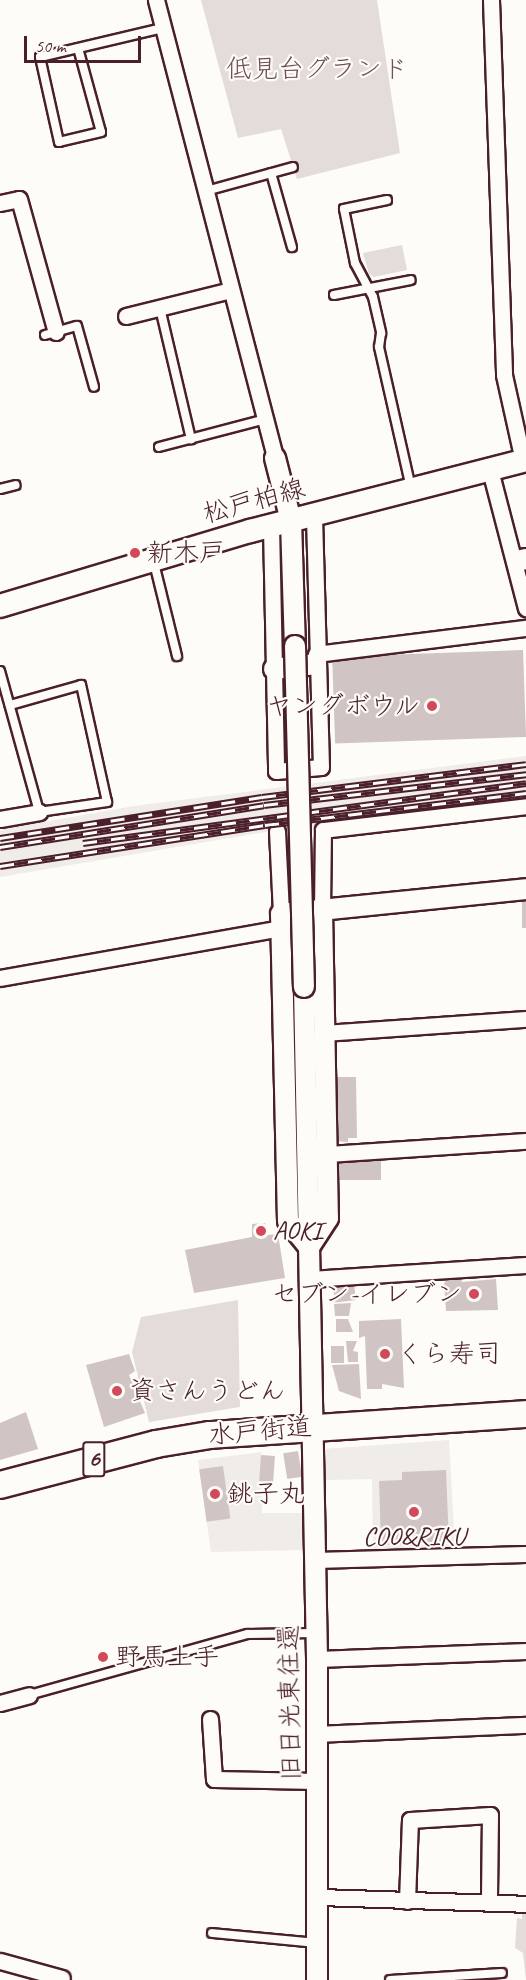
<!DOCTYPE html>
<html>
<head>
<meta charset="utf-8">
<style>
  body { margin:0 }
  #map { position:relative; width:526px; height:1980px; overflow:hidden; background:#fdfcf7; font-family:Caveat,"Klee One",sans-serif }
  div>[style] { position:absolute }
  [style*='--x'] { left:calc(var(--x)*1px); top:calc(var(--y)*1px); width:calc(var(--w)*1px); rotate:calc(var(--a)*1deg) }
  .built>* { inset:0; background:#f0ece8 }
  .green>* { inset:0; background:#e3dcda }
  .building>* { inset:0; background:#d0c5c4; transform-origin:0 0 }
  .roads { filter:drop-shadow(2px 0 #4a1f2b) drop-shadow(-2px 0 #4a1f2b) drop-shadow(0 2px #4a1f2b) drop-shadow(0 -2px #4a1f2b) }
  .service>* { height:8px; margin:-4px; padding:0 4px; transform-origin:4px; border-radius:4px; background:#fdfcf7 }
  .minor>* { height:15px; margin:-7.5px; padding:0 7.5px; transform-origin:7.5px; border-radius:7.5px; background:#fdfcf7 }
  .tertiary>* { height:20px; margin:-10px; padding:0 10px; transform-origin:10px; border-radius:10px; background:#fdfcf7 }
  .secondary>* { height:22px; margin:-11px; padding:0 11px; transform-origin:11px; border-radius:11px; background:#fdfcf7 }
  .trunk>* { height:26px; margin:-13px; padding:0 13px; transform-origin:13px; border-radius:13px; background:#fdfcf7 }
  .rail>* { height:7px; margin-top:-3.5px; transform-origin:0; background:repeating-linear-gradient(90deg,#fdfcf7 0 14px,#4a1f2b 0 28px); box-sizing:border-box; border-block:2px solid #4a1f2b }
  .bridges { filter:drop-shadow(2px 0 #4a1f2b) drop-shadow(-2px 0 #4a1f2b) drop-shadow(0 2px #4a1f2b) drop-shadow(0 -2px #4a1f2b) }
  .tertiary-bridge>* { height:20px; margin:-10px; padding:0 10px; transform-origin:10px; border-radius:10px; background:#fdfcf7 }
  .dots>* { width:16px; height:16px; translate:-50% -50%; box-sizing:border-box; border:3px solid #fdfcf7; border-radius:50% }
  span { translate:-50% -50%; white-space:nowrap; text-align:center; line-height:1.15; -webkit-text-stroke:4.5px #fdfcf7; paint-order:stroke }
  .shield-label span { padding:2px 4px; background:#fdfcf7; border:2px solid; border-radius:4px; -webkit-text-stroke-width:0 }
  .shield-label { font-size:24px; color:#4a1f2b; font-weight:700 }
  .park-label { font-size:26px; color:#704e57 }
  .street-label { font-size:26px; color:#4a1f2b }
  .poi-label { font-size:26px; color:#4a1f2b }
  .left { translate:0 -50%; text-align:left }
  .right { translate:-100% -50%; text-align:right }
  .scale { position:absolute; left:24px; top:36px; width:117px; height:27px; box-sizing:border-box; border:3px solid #4a1f2b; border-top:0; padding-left:8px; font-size:18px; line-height:21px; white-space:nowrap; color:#4a1f2b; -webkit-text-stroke:4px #fdfcf7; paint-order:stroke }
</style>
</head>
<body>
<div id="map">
  <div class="built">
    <i style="clip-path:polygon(526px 756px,526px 804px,289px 828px,0 877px,0 830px,134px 806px)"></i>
    <i style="clip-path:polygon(449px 1440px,455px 1549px,373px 1550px,372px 1479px,325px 1480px,323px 1449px)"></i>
    <i style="clip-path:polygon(261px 1452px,262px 1513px,302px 1513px,304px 1550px,211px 1552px,198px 1460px)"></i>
  </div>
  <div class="green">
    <i style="clip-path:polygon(201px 0,377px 0,400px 153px,297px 179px,281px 129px,238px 138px)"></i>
    <i style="clip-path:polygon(402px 245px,407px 270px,374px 277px,369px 274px,363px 253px)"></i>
    <i style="clip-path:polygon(238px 1300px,240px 1407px,149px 1422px,132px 1352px,141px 1317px)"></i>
    <i style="clip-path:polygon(522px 1912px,526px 1912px,526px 1980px,523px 1953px,515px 1948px,517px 1918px,522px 1919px)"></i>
  </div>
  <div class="building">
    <i style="left:523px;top:650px;width:87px;height:191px;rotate:88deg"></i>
    <i style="left:522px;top:901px;width:4px;height:27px"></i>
    <i style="clip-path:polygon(333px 1077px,356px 1077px,357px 1138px,348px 1138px,348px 1142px,335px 1141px)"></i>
    <i style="left:381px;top:1161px;width:19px;height:44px;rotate:90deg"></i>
    <i style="clip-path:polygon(265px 1223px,268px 1235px,278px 1234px,285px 1278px,194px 1293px,185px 1250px,252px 1237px,252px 1224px)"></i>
    <i style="clip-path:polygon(461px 1278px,462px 1282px,496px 1279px,498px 1310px,446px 1311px,444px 1284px,447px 1279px)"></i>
    <i style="left:354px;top:1284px;width:16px;height:21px;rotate:83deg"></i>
    <i style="clip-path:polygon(351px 1303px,349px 1316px,335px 1316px,334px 1304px)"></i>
    <i style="clip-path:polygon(336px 1319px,348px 1319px,353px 1332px,336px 1332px)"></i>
    <i style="clip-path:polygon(401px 1319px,404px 1388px,382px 1384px,382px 1389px,367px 1389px,365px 1336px,359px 1338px,359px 1321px)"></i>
    <i style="clip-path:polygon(346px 1341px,357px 1341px,353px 1351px,358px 1352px,358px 1362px,348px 1362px)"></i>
    <i style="left:344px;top:1346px;width:17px;height:13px;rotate:90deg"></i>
    <i style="clip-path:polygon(129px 1354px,135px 1371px,129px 1375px,145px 1413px,104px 1427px,86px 1365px)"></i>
    <i style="clip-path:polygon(359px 1364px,361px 1399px,339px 1391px,332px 1365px)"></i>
    <i style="clip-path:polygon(26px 1412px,38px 1449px,0 1460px,0 1423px)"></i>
    <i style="left:298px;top:1451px;width:26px;height:15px;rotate:81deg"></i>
    <i style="left:261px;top:1455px;width:14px;height:26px;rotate:4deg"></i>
    <i style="left:223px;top:1466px;width:53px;height:24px;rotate:82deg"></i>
    <i style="clip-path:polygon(446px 1470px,449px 1543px,381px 1545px,379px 1481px,402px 1480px,402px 1472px)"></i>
  </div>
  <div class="roads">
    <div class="service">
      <i style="--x:78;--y:48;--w:87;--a:74.7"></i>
      <i style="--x:101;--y:132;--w:43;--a:166.6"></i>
      <i style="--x:59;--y:142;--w:87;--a:-102.6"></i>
      <i style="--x:40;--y:57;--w:126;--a:-13.3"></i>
      <i style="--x:271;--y:173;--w:77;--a:74.2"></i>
      <i style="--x:206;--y:191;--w:90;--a:-15.4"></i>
      <i style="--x:387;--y:200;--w:44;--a:168.2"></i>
      <i style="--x:344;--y:209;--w:55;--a:78.5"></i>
      <i style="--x:355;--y:263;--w:38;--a:62"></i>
      <i style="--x:373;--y:297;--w:37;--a:77"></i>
      <i style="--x:381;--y:333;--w:14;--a:98"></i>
      <i style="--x:379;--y:347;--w:145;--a:77.2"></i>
      <i style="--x:334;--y:295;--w:78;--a:-11"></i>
      <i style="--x:160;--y:308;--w:135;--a:76.7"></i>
      <i style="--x:45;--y:335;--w:33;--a:-16"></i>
      <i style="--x:77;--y:326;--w:63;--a:74.4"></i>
      <i style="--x:159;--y:447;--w:106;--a:-14.7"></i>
      <i style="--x:0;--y:489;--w:16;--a:-14"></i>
      <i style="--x:154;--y:563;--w:96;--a:76.1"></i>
      <i style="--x:0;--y:671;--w:146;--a:74.5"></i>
      <i style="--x:39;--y:812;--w:69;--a:-8.4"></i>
      <i style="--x:107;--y:802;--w:120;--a:-102.5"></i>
      <i style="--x:81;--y:685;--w:74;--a:164.3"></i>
      <i style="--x:29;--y:1695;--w:227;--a:-15.6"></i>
      <i style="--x:248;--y:1634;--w:67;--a:-0.9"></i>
      <i style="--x:212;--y:1933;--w:104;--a:5.5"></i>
      <i style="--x:390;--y:1980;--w:112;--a:-3.6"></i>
    </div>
    <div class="minor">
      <i style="--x:156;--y:0;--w:473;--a:75.4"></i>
      <i style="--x:491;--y:0;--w:375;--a:88"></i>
      <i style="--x:504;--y:375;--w:88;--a:77.5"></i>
      <i style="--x:0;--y:203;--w:19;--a:-12"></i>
      <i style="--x:19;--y:199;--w:138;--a:74.5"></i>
      <i style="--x:126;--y:316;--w:108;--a:-13.9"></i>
      <i style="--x:490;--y:470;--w:143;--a:75.4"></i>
      <i style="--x:271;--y:526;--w:245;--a:88.8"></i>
      <i style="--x:276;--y:771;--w:45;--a:-5.1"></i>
      <i style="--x:321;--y:767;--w:252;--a:-91.6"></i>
      <i style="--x:316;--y:654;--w:212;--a:-7.1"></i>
      <i style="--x:0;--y:819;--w:40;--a:-10"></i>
      <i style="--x:277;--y:831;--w:83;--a:87.2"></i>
      <i style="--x:322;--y:910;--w:80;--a:-89.3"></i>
      <i style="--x:323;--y:830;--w:204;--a:-6.7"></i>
      <i style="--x:0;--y:978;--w:286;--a:-10.1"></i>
      <i style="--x:324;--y:1033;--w:202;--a:-4"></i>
      <i style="--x:328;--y:1154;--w:198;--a:-3.8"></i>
      <i style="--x:310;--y:1279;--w:216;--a:-3.7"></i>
      <i style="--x:314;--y:1560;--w:212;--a:-1.6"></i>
      <i style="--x:317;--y:1659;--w:209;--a:-2.2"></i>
      <i style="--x:0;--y:1703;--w:30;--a:-15"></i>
      <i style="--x:210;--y:1719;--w:60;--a:86.2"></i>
      <i style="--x:214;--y:1779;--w:103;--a:1.1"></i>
      <i style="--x:317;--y:1734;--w:209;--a:-2.5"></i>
      <i style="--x:319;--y:1897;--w:207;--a:1.9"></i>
      <i style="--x:407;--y:1901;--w:81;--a:-87.9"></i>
      <i style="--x:410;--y:1820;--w:80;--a:-3.6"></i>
      <i style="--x:490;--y:1815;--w:88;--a:90.7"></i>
      <i style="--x:0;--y:1961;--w:64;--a:15.3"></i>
    </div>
    <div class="tertiary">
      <i style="--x:275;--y:458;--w:65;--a:75.7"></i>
      <i style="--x:291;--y:521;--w:125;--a:88.2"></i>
      <i style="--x:517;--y:561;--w:9;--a:-13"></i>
      <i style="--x:274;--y:669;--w:42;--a:-6.8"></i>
      <i style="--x:322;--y:910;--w:308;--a:88.9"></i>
      <i style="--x:328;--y:1218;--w:35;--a:123"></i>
      <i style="--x:309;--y:1247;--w:33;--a:-129"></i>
      <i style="--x:288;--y:1221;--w:307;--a:-91.3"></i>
      <i style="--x:281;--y:914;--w:246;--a:-5.8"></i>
      <i style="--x:304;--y:987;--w:672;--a:88.89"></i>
      <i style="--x:317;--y:1659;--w:321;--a:90"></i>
    </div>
    <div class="secondary">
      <i style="--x:0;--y:606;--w:261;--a:-16.7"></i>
      <i style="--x:250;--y:531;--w:285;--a:-14.4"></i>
    </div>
    <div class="trunk">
      <i style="--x:0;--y:1485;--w:161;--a:-14.7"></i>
      <i style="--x:156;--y:1444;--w:55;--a:-9.5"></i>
      <i style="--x:210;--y:1435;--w:317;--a:-3.8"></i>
    </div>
  </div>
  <div class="rail">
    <i style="--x:0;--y:838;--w:265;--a:-8.9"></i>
    <i style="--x:262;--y:797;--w:266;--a:-7.1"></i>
    <i style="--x:83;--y:843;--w:447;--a:-7.7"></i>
    <i style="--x:0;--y:847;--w:267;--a:-9"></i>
    <i style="--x:264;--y:805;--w:264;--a:-6.7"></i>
    <i style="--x:0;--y:866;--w:268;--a:-8.8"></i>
    <i style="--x:265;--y:825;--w:263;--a:-7"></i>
  </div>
  <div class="bridges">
    <div class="tertiary-bridge">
      <i style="--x:295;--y:646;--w:341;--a:88.5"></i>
    </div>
  </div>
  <div class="dots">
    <i style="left:135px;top:553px;background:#d1495b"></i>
    <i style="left:432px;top:706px;background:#d1495b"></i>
    <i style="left:261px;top:1231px;background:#d1495b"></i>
    <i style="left:474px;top:1294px;background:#d1495b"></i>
    <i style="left:385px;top:1354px;background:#d1495b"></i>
    <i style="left:117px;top:1391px;background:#d1495b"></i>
    <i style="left:215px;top:1494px;background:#d1495b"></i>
    <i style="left:414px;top:1512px;background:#d1495b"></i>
    <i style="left:103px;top:1657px;background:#d1495b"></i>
  </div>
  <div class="shield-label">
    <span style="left:94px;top:1459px">6</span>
  </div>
  <div class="park-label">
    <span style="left:317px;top:69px">低見台グランド</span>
  </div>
  <div class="street-label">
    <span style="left:254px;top:501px;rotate:-15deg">松戸柏線</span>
    <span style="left:260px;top:1431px;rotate:-5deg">水戸街道</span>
    <span style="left:290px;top:1703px;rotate:-91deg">旧日光東往還</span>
  </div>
  <div class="poi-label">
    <span class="left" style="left:147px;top:553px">新木戸</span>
    <span class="right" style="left:420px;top:706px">ヤングボウル</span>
    <span class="left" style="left:273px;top:1231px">AOKI</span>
    <span class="right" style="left:462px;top:1294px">セブン-イレブン</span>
    <span class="left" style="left:397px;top:1354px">くら寿司</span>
    <span class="left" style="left:129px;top:1391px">資さんうどん</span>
    <span class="left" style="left:227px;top:1494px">銚子丸</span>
    <span style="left:414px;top:1537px">COO&amp;RIKU</span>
    <span class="left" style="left:115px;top:1657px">野馬土手</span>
  </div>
  <div class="scale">50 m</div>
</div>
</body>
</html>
